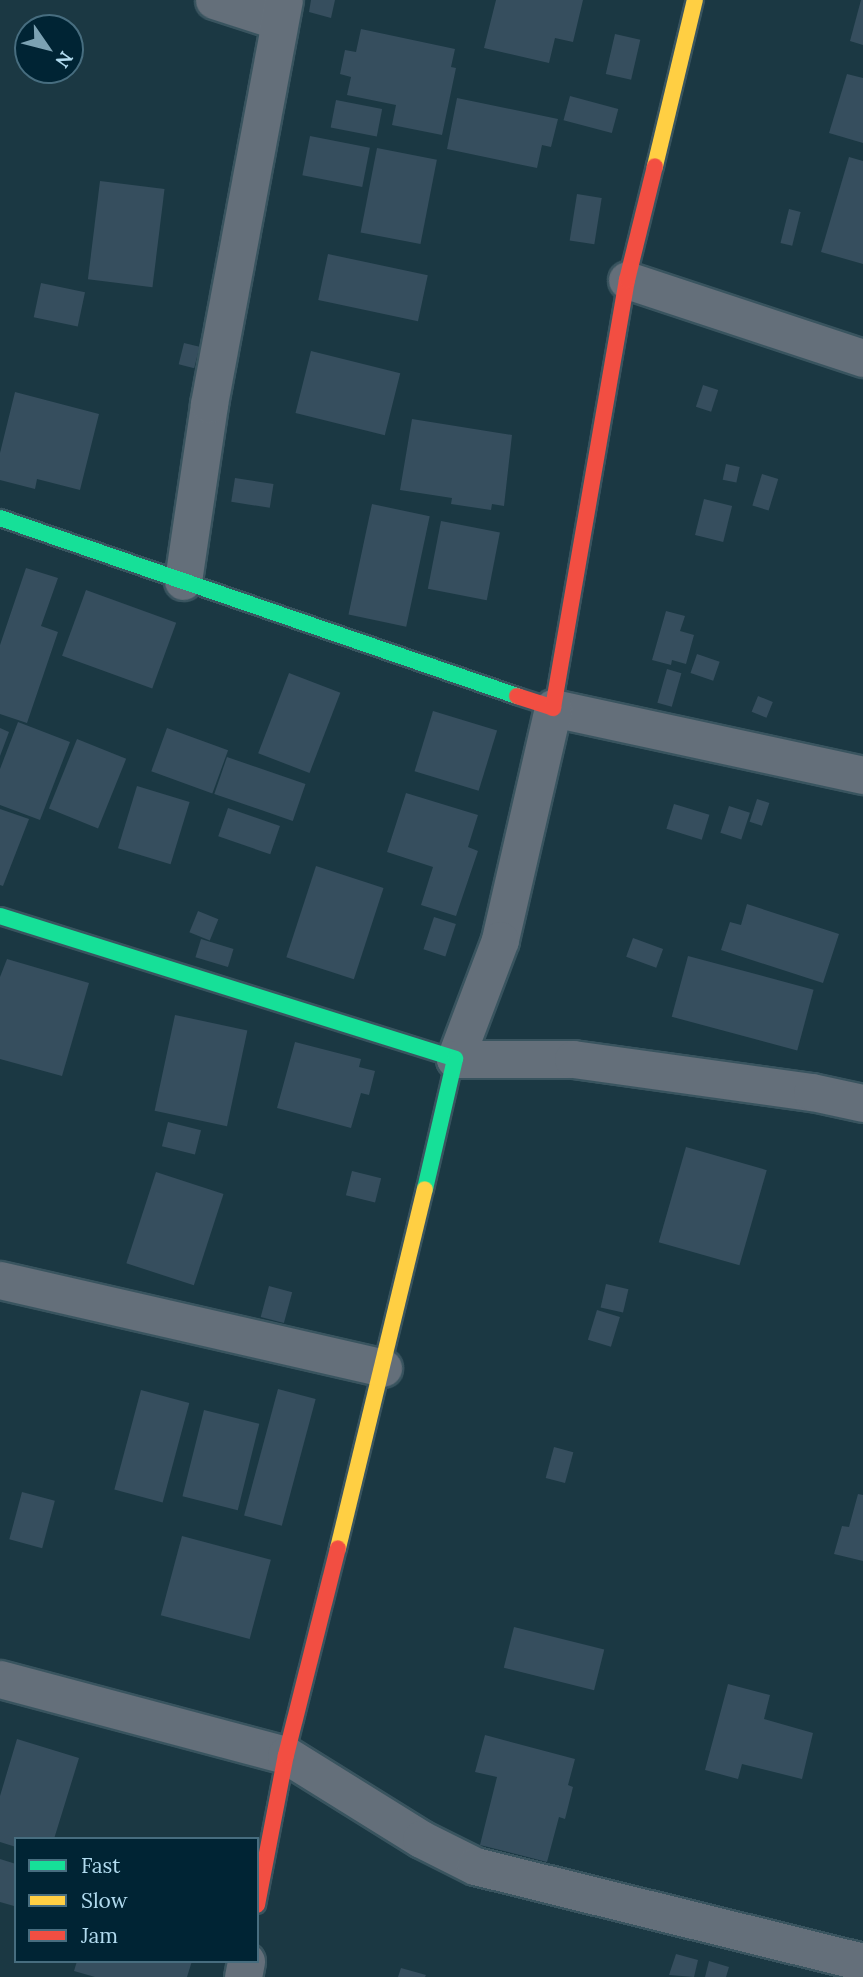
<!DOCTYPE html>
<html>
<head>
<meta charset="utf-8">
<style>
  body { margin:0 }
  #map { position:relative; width:863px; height:1977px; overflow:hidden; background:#1b3843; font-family:Lora,serif }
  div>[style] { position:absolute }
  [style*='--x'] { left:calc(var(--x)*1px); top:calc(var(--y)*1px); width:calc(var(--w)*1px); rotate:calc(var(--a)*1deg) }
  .building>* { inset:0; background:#364e5e; transform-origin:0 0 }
  .roads { filter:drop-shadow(2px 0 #39545f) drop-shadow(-2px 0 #39545f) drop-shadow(0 2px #39545f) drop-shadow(0 -2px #39545f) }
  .street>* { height:37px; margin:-18.5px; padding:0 18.5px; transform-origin:18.5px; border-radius:18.5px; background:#646f7a }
  .fast>* { height:16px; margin:-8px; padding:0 8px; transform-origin:8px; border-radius:8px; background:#16e098 }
  .slow>* { height:16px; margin:-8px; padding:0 8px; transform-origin:8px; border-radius:8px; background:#ffcf43 }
  .jam>* { height:16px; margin:-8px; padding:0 8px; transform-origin:8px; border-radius:8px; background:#f24e42 }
  span { translate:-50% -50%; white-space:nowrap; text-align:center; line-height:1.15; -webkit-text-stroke:5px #002434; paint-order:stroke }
  .legend { position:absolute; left:14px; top:1837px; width:245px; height:126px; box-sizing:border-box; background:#002434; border:2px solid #476d7f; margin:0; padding:9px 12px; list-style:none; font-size:21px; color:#b1dbef }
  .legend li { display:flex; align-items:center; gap:14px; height:35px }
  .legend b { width:35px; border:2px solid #476d7f }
  .north { position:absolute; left:14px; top:14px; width:70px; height:70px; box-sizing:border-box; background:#002434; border:2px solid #476d7f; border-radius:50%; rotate:125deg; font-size:19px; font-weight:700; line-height:28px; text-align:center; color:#b1dbef }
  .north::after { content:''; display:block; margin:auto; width:24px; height:32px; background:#7ca2b3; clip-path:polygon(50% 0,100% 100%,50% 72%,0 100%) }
</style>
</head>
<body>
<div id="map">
  <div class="building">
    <i style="clip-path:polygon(311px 0,335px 0,331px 18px,309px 12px)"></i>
    <i style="clip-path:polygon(496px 0,583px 0,573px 42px,555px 38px,549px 63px,484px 48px)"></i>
    <i style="clip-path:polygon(861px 0,863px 0,863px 45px,850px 41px)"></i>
    <i style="clip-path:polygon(361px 29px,455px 49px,451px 67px,456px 68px,442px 135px,392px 125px,396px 105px,347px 95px,351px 77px,340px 74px,345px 50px,356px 52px)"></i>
    <i style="left:615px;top:34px;width:26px;height:41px;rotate:13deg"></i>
    <i style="clip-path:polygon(847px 74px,863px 78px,863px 143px,829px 133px)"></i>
    <i style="left:570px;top:96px;width:50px;height:25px;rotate:15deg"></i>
    <i style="clip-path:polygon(457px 98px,558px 119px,551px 147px,542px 145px,537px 168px,447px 149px)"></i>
    <i style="left:336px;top:100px;width:47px;height:28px;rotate:11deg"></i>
    <i style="left:310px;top:136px;width:61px;height:40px;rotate:11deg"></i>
    <i style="left:377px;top:148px;width:61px;height:86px;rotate:11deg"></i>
    <i style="clip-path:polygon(849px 157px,863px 161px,863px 264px,821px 252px)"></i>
    <i style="left:100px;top:181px;width:65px;height:99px;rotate:7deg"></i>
    <i style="left:577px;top:194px;width:25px;height:47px;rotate:9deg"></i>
    <i style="left:789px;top:209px;width:12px;height:35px;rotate:14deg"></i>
    <i style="left:328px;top:254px;width:102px;height:47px;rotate:12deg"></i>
    <i style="left:41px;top:283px;width:45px;height:35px;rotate:12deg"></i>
    <i style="left:184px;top:343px;width:16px;height:22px;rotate:14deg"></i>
    <i style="left:311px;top:351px;width:92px;height:64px;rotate:14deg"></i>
    <i style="left:703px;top:385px;width:16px;height:23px;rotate:18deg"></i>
    <i style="clip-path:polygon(15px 392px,99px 414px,80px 490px,37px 479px,35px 489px,0 480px,0 453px)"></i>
    <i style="clip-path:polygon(412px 419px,512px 435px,504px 506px,492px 504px,491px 510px,451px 504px,452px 498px,400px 490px)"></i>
    <i style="left:726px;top:464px;width:14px;height:16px;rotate:12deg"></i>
    <i style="left:762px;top:474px;width:17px;height:33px;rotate:17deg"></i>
    <i style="left:235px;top:478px;width:39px;height:24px;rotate:9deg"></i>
    <i style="left:704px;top:499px;width:29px;height:37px;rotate:14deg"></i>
    <i style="left:372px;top:504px;width:59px;height:113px;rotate:12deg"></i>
    <i style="left:441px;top:521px;width:60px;height:69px;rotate:11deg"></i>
    <i style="clip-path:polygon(26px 568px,58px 578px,41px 626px,58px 632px,27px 723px,0 714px,0 645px)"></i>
    <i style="left:86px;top:590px;width:96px;height:70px;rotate:20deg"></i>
    <i style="clip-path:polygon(666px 611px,685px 616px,680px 631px,694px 635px,686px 664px,672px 660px,671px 665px,652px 660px)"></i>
    <i style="left:697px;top:654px;width:24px;height:20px;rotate:19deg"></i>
    <i style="left:667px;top:669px;width:15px;height:35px;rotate:16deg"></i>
    <i style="left:289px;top:673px;width:55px;height:86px;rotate:21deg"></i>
    <i style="left:758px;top:696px;width:16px;height:17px;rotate:22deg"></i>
    <i style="left:433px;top:711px;width:67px;height:63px;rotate:17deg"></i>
    <i style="clip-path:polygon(18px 722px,70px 742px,40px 820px,0 805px,0 769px)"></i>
    <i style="clip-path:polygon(0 728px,9px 732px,0 756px)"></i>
    <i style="left:167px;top:728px;width:65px;height:46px;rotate:20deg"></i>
    <i style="left:77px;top:739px;width:53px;height:75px;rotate:22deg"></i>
    <i style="left:227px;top:757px;width:83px;height:39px;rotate:19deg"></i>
    <i style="left:137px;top:786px;width:55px;height:65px;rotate:17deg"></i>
    <i style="clip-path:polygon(406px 793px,478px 815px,468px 847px,478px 851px,456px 916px,421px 905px,433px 867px,387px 852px)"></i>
    <i style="left:757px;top:799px;width:13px;height:24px;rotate:18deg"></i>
    <i style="left:674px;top:804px;width:37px;height:26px;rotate:17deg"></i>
    <i style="left:729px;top:806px;width:22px;height:28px;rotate:18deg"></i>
    <i style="left:228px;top:808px;width:55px;height:30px;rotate:19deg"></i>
    <i style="clip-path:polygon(0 809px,29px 819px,3px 886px,0 885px)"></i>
    <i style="left:316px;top:866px;width:71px;height:96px;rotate:18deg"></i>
    <i style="clip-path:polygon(747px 904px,839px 934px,823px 983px,721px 950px,730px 922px,741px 925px)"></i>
    <i style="left:198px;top:911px;width:22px;height:23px;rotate:22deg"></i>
    <i style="left:434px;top:917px;width:23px;height:34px;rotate:18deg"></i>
    <i style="left:633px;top:938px;width:32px;height:20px;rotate:20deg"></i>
    <i style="left:201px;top:939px;width:34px;height:19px;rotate:17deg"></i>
    <i style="left:688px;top:956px;width:130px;height:63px;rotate:15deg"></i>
    <i style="clip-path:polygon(7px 959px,89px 983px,62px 1076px,0 1059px,0 977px)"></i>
    <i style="left:175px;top:1015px;width:74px;height:98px;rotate:12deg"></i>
    <i style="clip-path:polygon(295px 1042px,361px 1059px,359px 1067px,375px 1071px,369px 1095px,361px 1093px,351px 1128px,277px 1108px)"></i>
    <i style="left:168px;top:1122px;width:34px;height:25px;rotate:14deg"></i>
    <i style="left:686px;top:1147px;width:84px;height:99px;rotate:16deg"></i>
    <i style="left:352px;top:1171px;width:30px;height:25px;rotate:14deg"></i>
    <i style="left:156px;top:1172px;width:71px;height:96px;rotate:18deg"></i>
    <i style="left:606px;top:1284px;width:23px;height:24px;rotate:13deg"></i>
    <i style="left:269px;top:1286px;width:24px;height:32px;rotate:15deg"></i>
    <i style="left:597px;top:1310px;width:24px;height:31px;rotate:17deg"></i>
    <i style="left:278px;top:1389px;width:39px;height:131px;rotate:15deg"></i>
    <i style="left:141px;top:1390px;width:50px;height:103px;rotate:15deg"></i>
    <i style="left:204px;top:1410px;width:57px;height:89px;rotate:14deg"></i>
    <i style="left:554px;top:1447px;width:20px;height:32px;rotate:15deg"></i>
    <i style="left:22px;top:1492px;width:34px;height:49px;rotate:15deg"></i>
    <i style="clip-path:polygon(858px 1494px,863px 1495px,863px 1561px,834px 1554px,842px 1526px,849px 1527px)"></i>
    <i style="left:182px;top:1536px;width:92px;height:82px;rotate:15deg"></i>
    <i style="left:514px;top:1627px;width:93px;height:42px;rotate:14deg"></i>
    <i style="clip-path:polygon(728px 1684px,770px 1695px,764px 1719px,813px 1733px,802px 1779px,742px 1764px,738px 1779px,705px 1770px)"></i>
    <i style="clip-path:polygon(485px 1735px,575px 1759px,568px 1785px,573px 1787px,565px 1819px,559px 1817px,547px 1862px,480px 1845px,497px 1777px,475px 1772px)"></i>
    <i style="clip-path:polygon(17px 1739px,79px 1758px,54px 1839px,16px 1839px,16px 1847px,0 1842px,0 1796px)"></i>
    <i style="clip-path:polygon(0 1859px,16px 1864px,14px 1906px,0 1902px)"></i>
    <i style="clip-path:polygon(676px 1954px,698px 1960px,694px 1977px,669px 1975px)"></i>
    <i style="clip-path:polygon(77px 1961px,192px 1961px,187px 1977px,95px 1977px,74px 1971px)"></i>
    <i style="clip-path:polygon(709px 1961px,729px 1967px,726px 1977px,705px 1977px)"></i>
    <i style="clip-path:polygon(401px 1968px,426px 1975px,425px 1977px,398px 1977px)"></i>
  </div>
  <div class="roads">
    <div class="street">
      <i style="--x:214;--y:0;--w:68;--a:17.9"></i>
      <i style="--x:627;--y:280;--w:249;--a:18.3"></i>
      <i style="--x:183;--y:581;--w:179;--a:-81.6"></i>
      <i style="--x:209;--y:404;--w:411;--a:-79.5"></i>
      <i style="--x:863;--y:775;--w:317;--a:-167.8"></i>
      <i style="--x:553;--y:708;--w:238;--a:102.9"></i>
      <i style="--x:500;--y:940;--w:127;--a:110.7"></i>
      <i style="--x:455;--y:1059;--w:118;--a:0"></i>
      <i style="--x:573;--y:1059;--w:241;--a:7.9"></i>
      <i style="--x:812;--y:1092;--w:52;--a:12.2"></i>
      <i style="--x:0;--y:1280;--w:393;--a:12.9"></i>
      <i style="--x:0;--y:1679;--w:296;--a:14.9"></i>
      <i style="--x:286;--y:1755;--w:159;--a:31.9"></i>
      <i style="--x:421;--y:1839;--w:60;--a:26.6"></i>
      <i style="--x:475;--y:1866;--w:400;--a:13.9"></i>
      <i style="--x:243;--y:1977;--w:16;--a:-79"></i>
    </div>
    <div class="fast">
      <i style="--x:0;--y:518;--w:547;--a:19"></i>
      <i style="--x:0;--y:916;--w:477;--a:17.4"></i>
      <i style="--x:455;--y:1059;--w:133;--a:103"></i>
    </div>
    <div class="slow">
      <i style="--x:655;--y:166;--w:171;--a:-76.5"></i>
      <i style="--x:338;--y:1548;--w:369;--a:-76.4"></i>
    </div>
    <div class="jam">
      <i style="--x:517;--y:696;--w:38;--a:18"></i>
      <i style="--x:553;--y:708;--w:434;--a:-80.2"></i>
      <i style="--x:627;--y:280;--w:117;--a:-76.2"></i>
      <i style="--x:257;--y:1905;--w:153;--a:-79.1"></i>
      <i style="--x:286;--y:1755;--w:213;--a:-75.9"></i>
    </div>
  </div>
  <ul class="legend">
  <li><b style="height:9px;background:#16e098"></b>Fast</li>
  <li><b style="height:9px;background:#ffcf43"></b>Slow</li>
  <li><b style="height:9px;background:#f24e42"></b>Jam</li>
  </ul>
  <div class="north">N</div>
</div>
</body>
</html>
